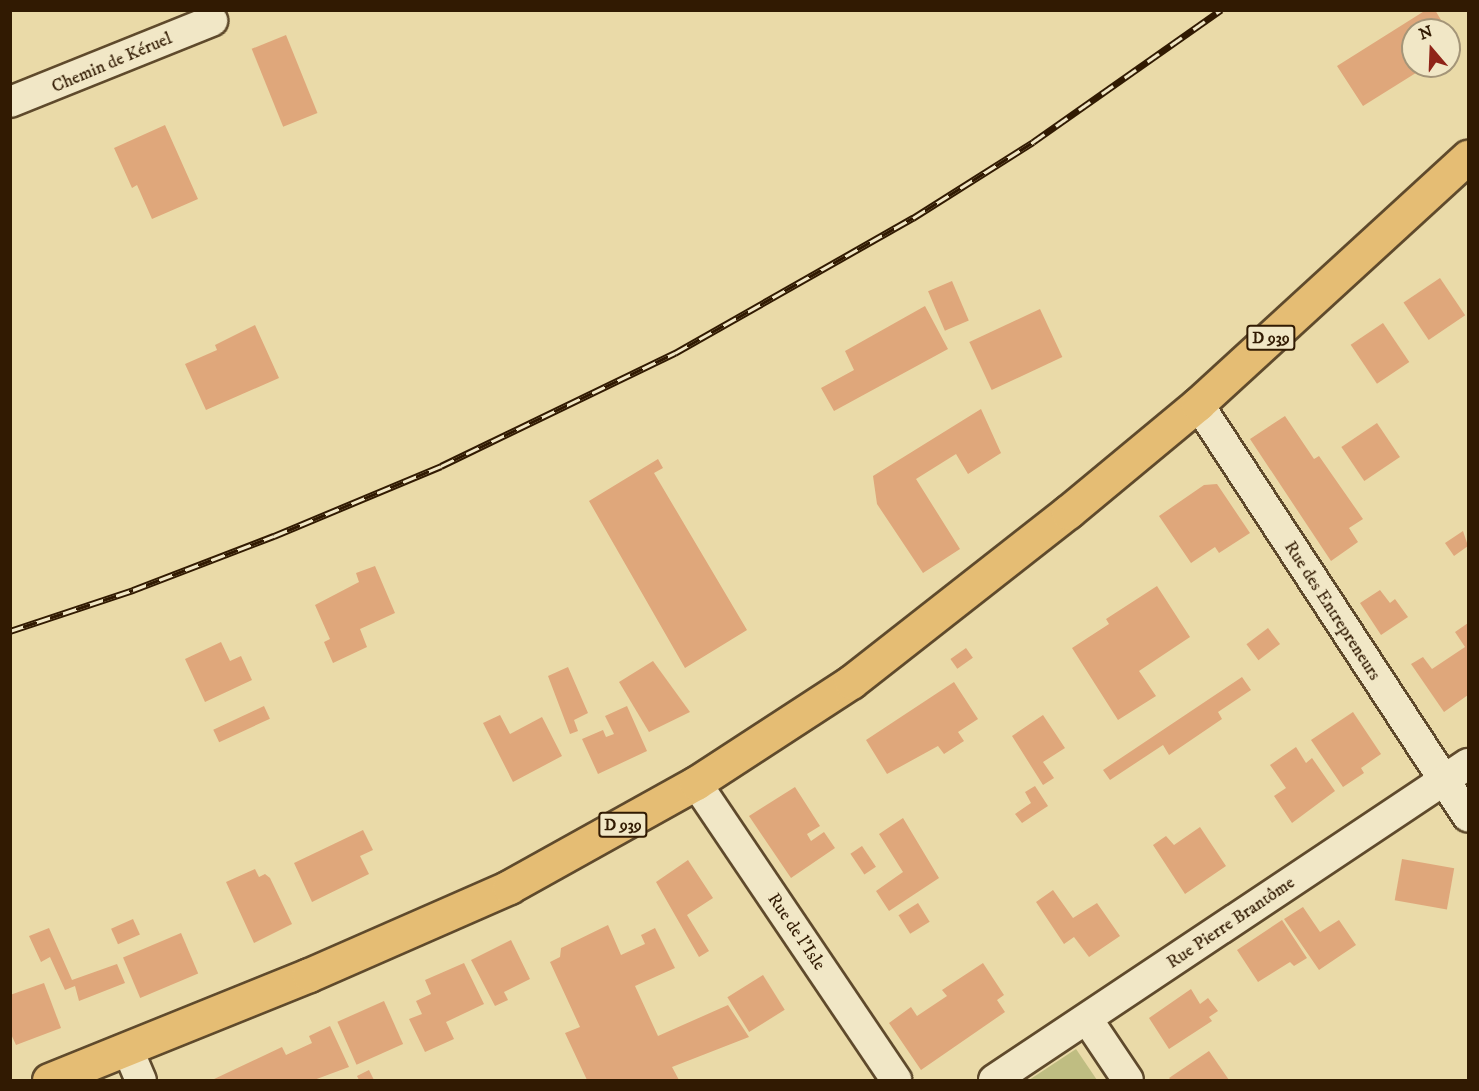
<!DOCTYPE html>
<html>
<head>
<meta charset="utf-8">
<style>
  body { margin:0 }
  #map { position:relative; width:1479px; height:1091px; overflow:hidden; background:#eadaa8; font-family:"IM FELL DW Pica",serif }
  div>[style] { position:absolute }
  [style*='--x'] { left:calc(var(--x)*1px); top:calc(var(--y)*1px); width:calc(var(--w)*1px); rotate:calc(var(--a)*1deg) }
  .green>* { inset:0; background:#bfbd82 }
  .building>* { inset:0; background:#dfa77b; transform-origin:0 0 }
  .roads { filter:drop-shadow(2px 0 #5f4a2c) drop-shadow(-2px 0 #5f4a2c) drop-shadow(0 2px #5f4a2c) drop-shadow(0 -2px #5f4a2c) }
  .minor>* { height:30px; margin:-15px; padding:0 15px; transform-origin:15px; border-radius:15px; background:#f1e7c6 }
  .primary>* { height:33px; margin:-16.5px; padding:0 16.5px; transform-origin:16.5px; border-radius:16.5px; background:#e5bd74 }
  .rail>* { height:7px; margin-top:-3.5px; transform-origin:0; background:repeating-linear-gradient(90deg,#f1e7c6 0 14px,#311a02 0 28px); box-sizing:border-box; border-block:2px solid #311a02 }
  span { translate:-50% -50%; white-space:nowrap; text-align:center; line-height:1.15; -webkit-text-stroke:6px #f1e7c6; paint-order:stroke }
  .shield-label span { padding:2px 4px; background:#f1e7c6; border:2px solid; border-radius:4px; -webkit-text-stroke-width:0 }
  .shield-label { font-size:16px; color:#311a02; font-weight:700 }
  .street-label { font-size:18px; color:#311a02 }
  .frame { position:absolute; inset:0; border:12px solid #311a02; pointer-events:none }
  .north { position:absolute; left:1401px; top:18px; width:60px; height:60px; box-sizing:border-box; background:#f1e7c6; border:2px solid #a49578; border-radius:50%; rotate:341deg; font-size:16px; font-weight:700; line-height:24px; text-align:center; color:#311a02 }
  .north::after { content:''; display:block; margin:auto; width:21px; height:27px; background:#8f2418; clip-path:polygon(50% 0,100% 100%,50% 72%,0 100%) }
</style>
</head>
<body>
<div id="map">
  <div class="green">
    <i style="clip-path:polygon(1076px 1049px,1097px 1080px,1029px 1080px)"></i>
  </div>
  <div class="building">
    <i style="clip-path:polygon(1426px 10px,1435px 10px,1447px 30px,1413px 30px,1413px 66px,1427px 66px,1363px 106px,1337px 66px)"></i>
    <i style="left:286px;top:35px;width:84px;height:37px;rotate:68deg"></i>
    <i style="clip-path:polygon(165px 125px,198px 199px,152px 219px,137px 185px,132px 188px,114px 148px)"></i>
    <i style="left:1440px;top:278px;width:45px;height:44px;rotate:56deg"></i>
    <i style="left:952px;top:281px;width:43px;height:26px;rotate:67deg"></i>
    <i style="clip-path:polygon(925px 306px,948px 349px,834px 411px,821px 388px,854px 370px,845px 351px)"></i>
    <i style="left:1040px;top:309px;width:53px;height:78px;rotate:65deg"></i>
    <i style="left:1383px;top:323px;width:47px;height:39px;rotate:56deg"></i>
    <i style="clip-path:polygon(255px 325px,279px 378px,206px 410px,185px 364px,217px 350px,215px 345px)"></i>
    <i style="clip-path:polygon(981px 409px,1001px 453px,968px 474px,956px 454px,916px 479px,960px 549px,923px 573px,877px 504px,873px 476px)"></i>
    <i style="clip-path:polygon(1285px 416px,1314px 459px,1319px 456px,1363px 519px,1349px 528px,1358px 542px,1331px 561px,1250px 439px)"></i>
    <i style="left:1377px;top:423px;width:41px;height:43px;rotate:56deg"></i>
    <i style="clip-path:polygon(658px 459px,663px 468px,654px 473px,747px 630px,685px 668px,589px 501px)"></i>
    <i style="clip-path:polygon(1217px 484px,1250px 533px,1219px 553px,1215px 547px,1191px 563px,1159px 516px,1204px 485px)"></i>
    <i style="clip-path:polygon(1463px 531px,1468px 546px,1454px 556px,1445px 543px)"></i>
    <i style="clip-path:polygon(375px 566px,395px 613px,360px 629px,367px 647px,333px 663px,324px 642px,330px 639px,315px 605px,359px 582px,356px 573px)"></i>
    <i style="clip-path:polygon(1157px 586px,1190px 637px,1139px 671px,1156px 696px,1118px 720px,1072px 648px,1109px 624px,1106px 619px)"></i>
    <i style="clip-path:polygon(1380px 590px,1390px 603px,1395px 599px,1408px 617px,1381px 635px,1360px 603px)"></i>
    <i style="clip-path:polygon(1468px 623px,1468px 695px,1444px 712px,1411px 664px,1423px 657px,1432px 669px,1465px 647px,1455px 632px)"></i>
    <i style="left:1268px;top:628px;width:20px;height:27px;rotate:53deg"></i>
    <i style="clip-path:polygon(221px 642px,230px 661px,241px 656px,252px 680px,205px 702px,185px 659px)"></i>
    <i style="left:966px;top:648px;width:12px;height:19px;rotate:55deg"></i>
    <i style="clip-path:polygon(653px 661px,690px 712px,649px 732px,619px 682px)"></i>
    <i style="clip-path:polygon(568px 667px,588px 713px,574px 720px,578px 731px,570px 734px,548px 676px)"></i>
    <i style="clip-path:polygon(1242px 677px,1251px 690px,1218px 712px,1222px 719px,1169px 755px,1163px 745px,1110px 780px,1103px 770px)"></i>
    <i style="clip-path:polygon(954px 682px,978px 719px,958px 732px,964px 741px,944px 754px,938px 746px,887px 774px,866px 740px)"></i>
    <i style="left:264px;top:706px;width:14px;height:56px;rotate:65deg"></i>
    <i style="clip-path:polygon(627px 706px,647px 751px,598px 774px,582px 739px,603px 730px,606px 737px,614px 734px,605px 716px)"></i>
    <i style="clip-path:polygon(1353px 712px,1381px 754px,1361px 768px,1364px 773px,1343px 787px,1311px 740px)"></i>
    <i style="clip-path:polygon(500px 715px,510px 734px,542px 717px,562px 756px,513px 782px,483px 723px)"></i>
    <i style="clip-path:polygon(1043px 715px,1065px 748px,1043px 762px,1054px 778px,1043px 785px,1012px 736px)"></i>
    <i style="clip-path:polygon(1296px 747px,1306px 763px,1312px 758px,1335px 791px,1292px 823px,1274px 796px,1286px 788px,1270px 765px)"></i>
    <i style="clip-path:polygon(1035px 786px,1048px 806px,1022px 823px,1015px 814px,1031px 803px,1025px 792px)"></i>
    <i style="clip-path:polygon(795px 787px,820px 826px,807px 834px,811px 841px,824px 832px,835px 848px,791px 878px,749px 816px)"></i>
    <i style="clip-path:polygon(903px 818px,939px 878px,889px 911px,876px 891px,903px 872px,879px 834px)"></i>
    <i style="clip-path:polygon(1200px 827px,1226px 866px,1185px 894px,1153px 845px,1166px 836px,1174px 845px)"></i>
    <i style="clip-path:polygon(363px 830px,373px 850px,360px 856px,369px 874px,312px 902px,294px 863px)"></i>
    <i style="left:862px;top:846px;width:25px;height:14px;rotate:56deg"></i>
    <i style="left:1402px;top:859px;width:53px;height:42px;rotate:10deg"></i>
    <i style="clip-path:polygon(688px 860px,713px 898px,687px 915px,709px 951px,699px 957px,656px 882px)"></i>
    <i style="clip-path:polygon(255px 869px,259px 877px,265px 874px,270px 878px,292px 924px,254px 943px,226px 882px)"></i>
    <i style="clip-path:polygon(1053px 890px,1073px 918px,1097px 903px,1120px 936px,1089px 957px,1074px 937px,1064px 944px,1036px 902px)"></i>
    <i style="left:918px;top:903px;width:22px;height:23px;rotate:58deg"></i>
    <i style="clip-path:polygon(1303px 907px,1320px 932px,1339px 920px,1356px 945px,1319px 970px,1284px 919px)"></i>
    <i style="left:133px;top:919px;width:17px;height:24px;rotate:66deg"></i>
    <i style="clip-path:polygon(1282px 920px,1307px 958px,1294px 966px,1290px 962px,1258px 982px,1237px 950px)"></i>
    <i style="clip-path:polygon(608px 925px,621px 955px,645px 944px,641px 935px,655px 928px,675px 968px,635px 986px,658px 1036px,728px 1005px,749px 1037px,672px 1067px,679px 1080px,587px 1080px,565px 1033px,580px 1027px,550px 962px,560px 957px,561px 948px)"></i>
    <i style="clip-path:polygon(49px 928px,72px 980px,117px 964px,125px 983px,79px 1001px,75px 986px,65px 990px,50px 957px,41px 962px,29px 936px)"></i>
    <i style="left:181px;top:933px;width:44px;height:63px;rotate:67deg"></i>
    <i style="clip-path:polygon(511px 940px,530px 979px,504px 992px,508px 1000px,495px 1006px,471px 960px)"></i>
    <i style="clip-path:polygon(464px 963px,484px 1004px,446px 1022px,454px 1039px,425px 1052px,409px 1019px,422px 1014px,416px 1001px,431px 994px,425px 980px)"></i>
    <i style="clip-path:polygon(983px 963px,1004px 995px,997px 1000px,1005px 1012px,921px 1070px,889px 1023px,911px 1007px,917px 1016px,947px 996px,942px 990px)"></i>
    <i style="left:763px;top:975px;width:41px;height:42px;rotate:58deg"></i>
    <i style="clip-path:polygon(44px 983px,61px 1028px,16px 1045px,10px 1032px,10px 995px)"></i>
    <i style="clip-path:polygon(1191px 989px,1200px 1004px,1208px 998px,1218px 1011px,1209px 1017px,1212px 1021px,1169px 1049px,1149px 1018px)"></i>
    <i style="left:384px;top:1001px;width:47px;height:51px;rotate:66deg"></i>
    <i style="clip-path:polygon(330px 1026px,349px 1067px,314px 1080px,212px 1080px,282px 1047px,286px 1055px,312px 1043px,309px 1036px)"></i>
    <i style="clip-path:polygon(1209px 1051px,1229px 1080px,1171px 1080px,1169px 1078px)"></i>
    <i style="clip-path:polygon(369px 1070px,374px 1080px,359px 1080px,357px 1076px)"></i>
  </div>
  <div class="roads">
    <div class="minor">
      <i style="--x:10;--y:102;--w:218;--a:-21.9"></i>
      <i style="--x:1198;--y:404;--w:493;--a:56.8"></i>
      <i style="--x:696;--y:783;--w:358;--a:56"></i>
      <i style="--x:1087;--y:1019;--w:73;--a:56.1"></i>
      <i style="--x:128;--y:1050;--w:33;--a:67"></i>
      <i style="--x:994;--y:1080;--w:570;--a:-33.69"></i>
    </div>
    <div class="primary">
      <i style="--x:49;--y:1080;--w:280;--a:-22"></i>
      <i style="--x:309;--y:975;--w:219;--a:-23.7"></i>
      <i style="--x:509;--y:887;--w:214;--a:-29.1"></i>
      <i style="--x:696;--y:783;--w:185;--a:-33.1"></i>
      <i style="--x:851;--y:682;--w:276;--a:-38.1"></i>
      <i style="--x:1068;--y:512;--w:169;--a:-39.7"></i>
      <i style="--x:1198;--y:404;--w:366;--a:-42.5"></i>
    </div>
  </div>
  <div class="rail">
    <i style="--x:10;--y:631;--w:130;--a:-18.4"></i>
    <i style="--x:133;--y:590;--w:151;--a:-21"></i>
    <i style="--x:274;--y:536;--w:181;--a:-22.7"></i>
    <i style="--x:441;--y:466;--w:260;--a:-25.8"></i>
    <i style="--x:675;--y:353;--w:274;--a:-29.6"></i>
    <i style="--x:913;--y:218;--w:142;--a:-32.3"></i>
    <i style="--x:1033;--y:142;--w:230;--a:-35.1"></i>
  </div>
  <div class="shield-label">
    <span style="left:1271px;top:338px">D 939</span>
    <span style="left:623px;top:825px">D 939</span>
  </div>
  <div class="street-label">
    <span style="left:112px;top:63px;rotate:-23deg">Chemin de Kéruel</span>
    <span style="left:1332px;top:611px;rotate:57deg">Rue des Entrepreneurs</span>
    <span style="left:1231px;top:923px;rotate:-34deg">Rue Pierre Brantôme</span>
    <span style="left:796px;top:932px;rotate:56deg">Rue de l'Isle</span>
  </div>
  <div class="frame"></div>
  <div class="north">N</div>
</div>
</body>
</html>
